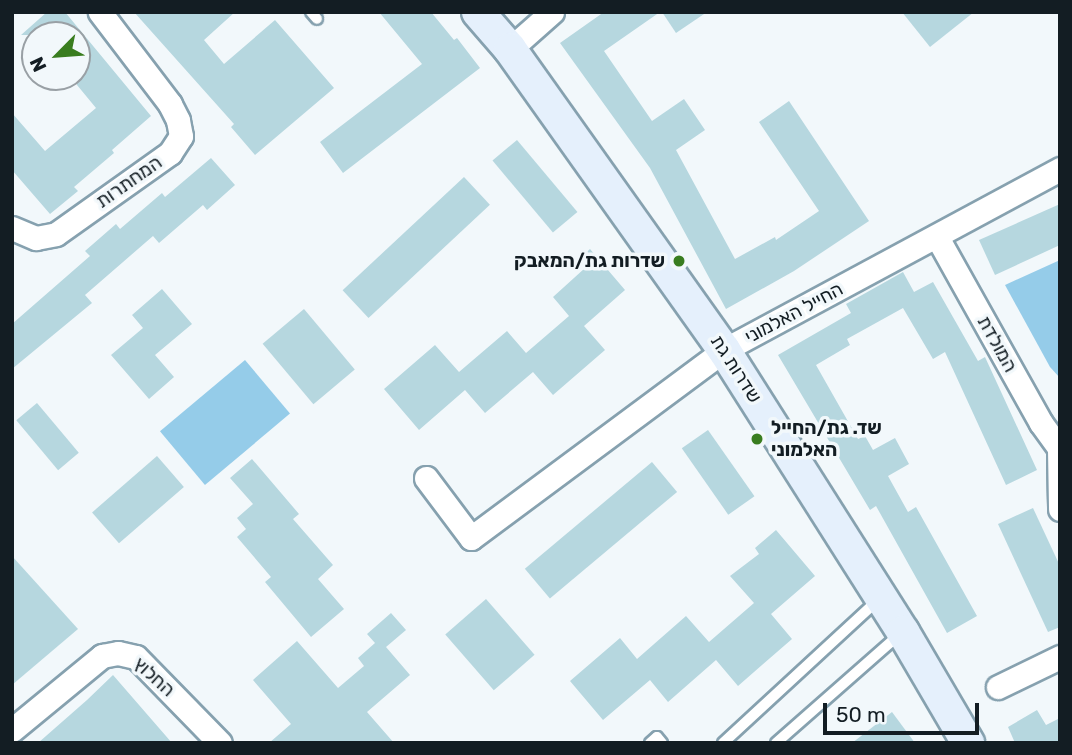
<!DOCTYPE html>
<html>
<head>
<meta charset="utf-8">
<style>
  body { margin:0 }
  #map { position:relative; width:1072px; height:755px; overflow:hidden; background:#f2f8fb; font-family:Rubik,Heebo,sans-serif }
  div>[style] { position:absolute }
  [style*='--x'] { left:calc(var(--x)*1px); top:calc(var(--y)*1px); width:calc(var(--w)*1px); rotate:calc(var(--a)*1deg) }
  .green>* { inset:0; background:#95cce9; transform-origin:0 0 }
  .building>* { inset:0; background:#b6d7df; transform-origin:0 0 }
  .roads { filter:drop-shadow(2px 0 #86a1af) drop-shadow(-2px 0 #86a1af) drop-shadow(0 2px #86a1af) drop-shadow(0 -2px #86a1af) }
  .lane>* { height:10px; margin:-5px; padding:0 5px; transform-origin:5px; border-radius:5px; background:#fff }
  .street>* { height:23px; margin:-11.5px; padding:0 11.5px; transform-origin:11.5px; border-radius:11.5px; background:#fff }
  .secondary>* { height:32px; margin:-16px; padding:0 16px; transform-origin:16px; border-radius:16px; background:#e5f0fc }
  .dots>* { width:19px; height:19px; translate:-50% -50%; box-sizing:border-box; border:4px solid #f2f8fb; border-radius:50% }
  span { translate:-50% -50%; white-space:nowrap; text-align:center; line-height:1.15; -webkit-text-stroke:7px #f2f8fb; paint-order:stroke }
  .street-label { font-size:19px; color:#131d23 }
  .poi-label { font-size:19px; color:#131d23; font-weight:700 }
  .right { translate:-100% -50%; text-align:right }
  .left { translate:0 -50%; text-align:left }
  .frame { position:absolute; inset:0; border:14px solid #131d23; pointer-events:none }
  .north { position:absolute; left:21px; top:21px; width:70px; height:70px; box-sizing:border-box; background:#f2f8fb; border:2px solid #99a0a5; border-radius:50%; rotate:245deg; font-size:19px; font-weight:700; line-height:28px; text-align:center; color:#131d23 }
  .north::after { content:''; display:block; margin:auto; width:24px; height:32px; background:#397d1f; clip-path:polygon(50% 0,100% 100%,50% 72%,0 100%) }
  .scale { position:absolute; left:823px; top:703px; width:156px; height:32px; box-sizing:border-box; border:4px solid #131d23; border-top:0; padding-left:9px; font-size:21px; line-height:24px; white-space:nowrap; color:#131d23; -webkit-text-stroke:5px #f2f8fb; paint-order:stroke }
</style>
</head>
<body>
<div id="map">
  <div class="green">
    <i style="clip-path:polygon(1060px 260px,1060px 378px,1050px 367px,1005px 285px)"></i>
    <i style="left:245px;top:360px;width:70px;height:111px;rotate:50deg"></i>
  </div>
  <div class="building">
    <i style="clip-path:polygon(47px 12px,65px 12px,151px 116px,112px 150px,114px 153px,74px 187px,78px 191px,50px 214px,12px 170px,12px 113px,45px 151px,96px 108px,77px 85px,77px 35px,21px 35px)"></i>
    <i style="clip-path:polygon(134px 12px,235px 12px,204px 40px,224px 64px,275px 20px,334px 88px,255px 155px,231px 127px,234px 124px)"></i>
    <i style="clip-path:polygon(379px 12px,431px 12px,454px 40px,457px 38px,480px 68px,343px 173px,320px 142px,422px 64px)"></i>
    <i style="clip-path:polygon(604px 12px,660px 12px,604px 51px,652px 121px,684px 99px,705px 130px,676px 150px,735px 259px,775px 237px,776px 240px,819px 211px,759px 122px,789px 101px,869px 221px,794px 271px,726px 309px,650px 168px,560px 43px)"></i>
    <i style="clip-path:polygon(662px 12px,707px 12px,676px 33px)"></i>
    <i style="clip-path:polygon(902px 12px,974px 12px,930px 47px)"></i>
    <i style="left:517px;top:140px;width:94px;height:32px;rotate:50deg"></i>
    <i style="clip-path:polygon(211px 158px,235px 185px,207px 210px,203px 205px,159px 243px,153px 236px,85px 295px,92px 303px,12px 369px,12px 324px,90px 256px,85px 251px,116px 224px,120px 229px,162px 193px,165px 197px)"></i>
    <i style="left:464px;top:177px;width:38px;height:166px;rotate:47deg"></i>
    <i style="clip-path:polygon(1060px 204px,1060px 245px,995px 275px,979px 240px)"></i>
    <i style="clip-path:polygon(590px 249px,625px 290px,584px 326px,605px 350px,553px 395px,533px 372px,485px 413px,465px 390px,419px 430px,384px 389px,435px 345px,459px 372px,507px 331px,526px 353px,569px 316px,553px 297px,585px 268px,578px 260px)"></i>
    <i style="clip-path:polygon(903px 272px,914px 292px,933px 282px,978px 361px,985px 357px,1037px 470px,1006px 485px,945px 352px,933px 359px,903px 308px,847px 339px,850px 345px,816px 365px,858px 439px,865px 436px,873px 450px,895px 438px,909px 464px,888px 476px,908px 512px,916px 507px,977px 616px,947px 633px,876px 506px,870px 510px,778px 355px,851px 313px,846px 304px)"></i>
    <i style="clip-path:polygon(162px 289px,192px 324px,155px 355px,174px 377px,149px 399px,111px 355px,143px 328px,132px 315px)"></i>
    <i style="left:304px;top:309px;width:79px;height:54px;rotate:50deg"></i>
    <i style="left:37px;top:403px;width:65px;height:27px;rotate:50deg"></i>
    <i style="left:708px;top:430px;width:81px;height:32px;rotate:55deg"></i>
    <i style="left:157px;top:456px;width:41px;height:86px;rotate:49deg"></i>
    <i style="clip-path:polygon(252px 459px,299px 514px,293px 519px,333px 565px,318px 579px,344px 609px,311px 637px,265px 582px,271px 577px,237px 537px,246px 529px,237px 518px,253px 504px,230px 478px)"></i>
    <i style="left:652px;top:462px;width:39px;height:166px;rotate:50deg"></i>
    <i style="clip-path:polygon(1033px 508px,1060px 566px,1060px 627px,1048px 632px,998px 524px)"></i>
    <i style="clip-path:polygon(776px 530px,815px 576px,771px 614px,792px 639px,738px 686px,716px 660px,668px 702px,650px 680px,603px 720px,570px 681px,620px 638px,637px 659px,686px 616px,709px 642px,754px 603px,730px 576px,759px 554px,755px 548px)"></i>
    <i style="clip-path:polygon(12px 556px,78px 629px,12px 685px)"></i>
    <i style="left:486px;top:599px;width:74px;height:54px;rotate:49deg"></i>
    <i style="clip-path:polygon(391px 613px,406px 630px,386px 647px,410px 675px,367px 712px,394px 743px,269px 743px,291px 724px,253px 680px,297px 641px,338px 688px,364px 666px,358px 658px,375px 643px,367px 634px)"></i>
    <i style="clip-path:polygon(113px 675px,172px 743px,38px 743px,87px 700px)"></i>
    <i style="clip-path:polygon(1037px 710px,1046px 725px,1060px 718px,1060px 743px,1015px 743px,1008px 727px)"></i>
    <i style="clip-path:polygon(892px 712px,915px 743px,852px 743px)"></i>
  </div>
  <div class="roads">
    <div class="lane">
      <i style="--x:311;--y:12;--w:9;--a:49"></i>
      <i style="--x:650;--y:743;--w:9;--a:-41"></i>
      <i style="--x:657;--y:737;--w:8;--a:50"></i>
      <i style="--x:723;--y:743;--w:212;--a:-42.7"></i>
      <i style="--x:776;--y:743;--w:165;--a:-41.3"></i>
    </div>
    <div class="street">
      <i style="--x:510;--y:49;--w:56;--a:-41.4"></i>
      <i style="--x:12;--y:228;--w:26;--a:23"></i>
      <i style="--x:36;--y:238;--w:20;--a:-11"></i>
      <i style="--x:56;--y:234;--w:140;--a:-35.4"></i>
      <i style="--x:170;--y:153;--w:20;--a:-57"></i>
      <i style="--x:181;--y:136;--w:16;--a:-101"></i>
      <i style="--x:178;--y:120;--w:18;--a:-117"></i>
      <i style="--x:170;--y:104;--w:116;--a:-127.3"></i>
      <i style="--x:937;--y:237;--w:213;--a:60.8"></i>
      <i style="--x:1041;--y:423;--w:32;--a:54"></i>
      <i style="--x:1059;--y:449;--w:60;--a:89"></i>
      <i style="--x:426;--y:478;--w:75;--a:53.1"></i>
      <i style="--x:471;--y:538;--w:315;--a:-36.6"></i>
      <i style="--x:724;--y:350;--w:382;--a:-28.3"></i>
      <i style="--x:998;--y:687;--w:69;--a:-25.8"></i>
      <i style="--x:12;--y:730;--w:117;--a:-39.4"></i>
      <i style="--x:102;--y:656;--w:16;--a:-11"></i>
      <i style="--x:118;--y:653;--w:18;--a:13"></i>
      <i style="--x:136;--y:657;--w:120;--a:45.7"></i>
    </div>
    <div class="secondary">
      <i style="--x:478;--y:12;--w:49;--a:49.1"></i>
      <i style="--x:510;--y:49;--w:369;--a:54.6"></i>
      <i style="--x:724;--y:350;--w:334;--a:57.6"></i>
      <i style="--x:903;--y:632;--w:129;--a:59.6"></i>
    </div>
  </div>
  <div class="dots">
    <i style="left:679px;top:261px;background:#397d1f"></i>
    <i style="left:757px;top:439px;background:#397d1f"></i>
  </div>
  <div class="street-label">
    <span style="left:129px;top:182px;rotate:-35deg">המחתרות</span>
    <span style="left:794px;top:313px;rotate:-28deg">החייל האלמוני</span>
    <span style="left:997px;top:344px;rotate:61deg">המולדת</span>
    <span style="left:736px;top:369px;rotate:57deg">שדרות גת</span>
    <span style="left:154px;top:677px;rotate:42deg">החלוץ</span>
  </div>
  <div class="poi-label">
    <span class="right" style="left:665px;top:261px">שדרות גת/המאבק</span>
    <span class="left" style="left:771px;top:439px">שד. גת/החייל<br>האלמוני</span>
  </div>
  <div class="frame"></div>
  <div class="north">N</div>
  <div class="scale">50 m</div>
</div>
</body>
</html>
